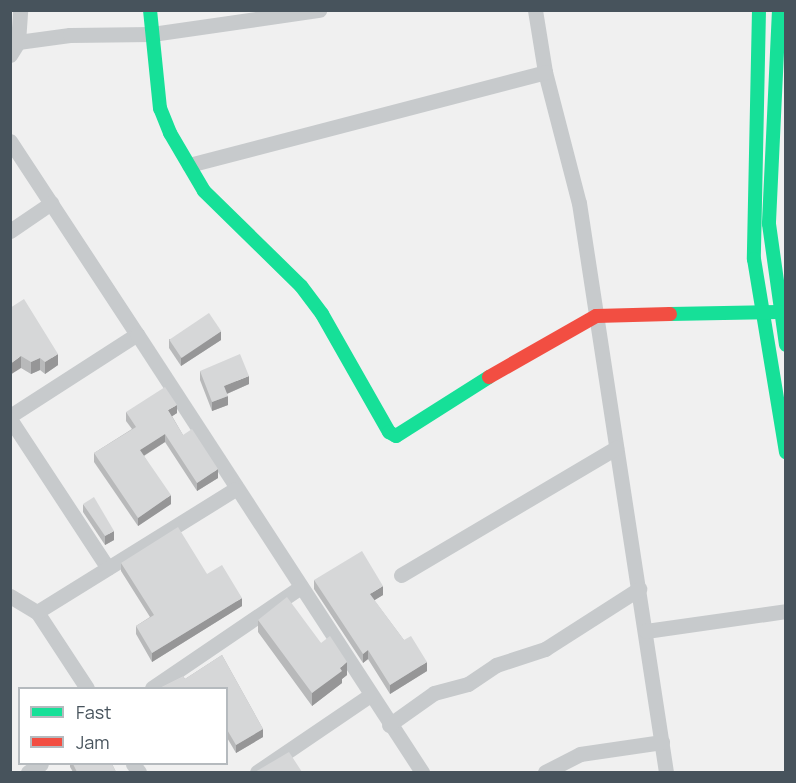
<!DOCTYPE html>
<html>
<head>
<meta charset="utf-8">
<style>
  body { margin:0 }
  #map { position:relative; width:796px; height:783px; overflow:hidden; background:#f0f0f0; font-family:Manrope,sans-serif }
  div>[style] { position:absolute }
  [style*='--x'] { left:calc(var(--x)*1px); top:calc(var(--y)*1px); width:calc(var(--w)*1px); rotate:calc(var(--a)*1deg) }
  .street>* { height:15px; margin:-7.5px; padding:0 7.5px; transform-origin:7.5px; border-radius:7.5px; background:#c7cacc }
  .fast>* { height:14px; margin:-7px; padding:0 7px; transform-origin:7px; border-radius:7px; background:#16e098 }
  .jam>* { height:14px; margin:-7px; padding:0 7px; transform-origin:7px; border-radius:7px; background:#f24e42 }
  .wall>* { inset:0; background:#b8b9ba }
  .shaded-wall>* { inset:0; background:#969697 }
  .building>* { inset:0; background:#d6d7d8; transform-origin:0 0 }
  span { translate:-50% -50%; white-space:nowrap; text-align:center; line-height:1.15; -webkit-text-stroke:4.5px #fff; paint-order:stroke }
  .frame { position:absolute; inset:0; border:12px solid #47535c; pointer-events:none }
  .legend { position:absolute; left:18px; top:687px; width:210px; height:78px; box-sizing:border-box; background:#fff; border:2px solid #b5babe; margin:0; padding:8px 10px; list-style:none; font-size:18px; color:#47535c }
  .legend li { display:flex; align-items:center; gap:12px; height:30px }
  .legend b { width:30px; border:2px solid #b5babe }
</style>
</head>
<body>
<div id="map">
  <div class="street">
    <i style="--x:535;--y:10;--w:63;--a:80.8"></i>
    <i style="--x:545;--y:72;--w:135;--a:75.5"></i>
    <i style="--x:579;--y:203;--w:576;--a:81.31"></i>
    <i style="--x:18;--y:42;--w:52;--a:-7.7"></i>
    <i style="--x:70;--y:35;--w:82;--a:-0.7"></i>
    <i style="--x:152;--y:34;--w:169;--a:-8.2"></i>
    <i style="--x:10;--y:55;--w:15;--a:-58"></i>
    <i style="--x:18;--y:42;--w:32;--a:-86"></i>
    <i style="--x:10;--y:141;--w:231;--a:56.7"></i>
    <i style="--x:189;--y:165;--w:368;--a:-14.6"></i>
    <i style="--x:10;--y:231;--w:50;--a:-34.3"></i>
    <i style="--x:10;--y:416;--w:151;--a:-32.8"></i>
    <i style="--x:137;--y:334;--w:523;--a:56.95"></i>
    <i style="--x:10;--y:419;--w:178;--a:56.7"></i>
    <i style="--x:401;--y:575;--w:250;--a:-30.6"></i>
    <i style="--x:10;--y:596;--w:31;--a:31"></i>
    <i style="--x:37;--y:612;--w:91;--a:56.7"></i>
    <i style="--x:37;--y:612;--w:233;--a:-31.8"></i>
    <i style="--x:646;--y:631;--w:141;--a:-8.1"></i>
    <i style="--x:152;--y:688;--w:178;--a:-34.2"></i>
    <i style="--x:389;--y:725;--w:55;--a:-35.4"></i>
    <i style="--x:434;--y:693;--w:35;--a:-15"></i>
    <i style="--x:468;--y:684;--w:34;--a:-34"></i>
    <i style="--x:496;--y:665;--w:52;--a:-18.1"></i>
    <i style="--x:545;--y:649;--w:112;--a:-32.6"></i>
    <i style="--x:133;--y:764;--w:10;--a:53"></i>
    <i style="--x:28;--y:772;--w:15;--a:-32"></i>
    <i style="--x:257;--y:772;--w:135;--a:-34.2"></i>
    <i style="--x:545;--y:772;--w:39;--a:-27"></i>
    <i style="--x:580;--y:754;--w:83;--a:-8.3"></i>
  </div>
  <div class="fast">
    <i style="--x:150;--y:10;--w:99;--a:84.2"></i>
    <i style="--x:160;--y:108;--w:27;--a:68"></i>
    <i style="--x:170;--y:133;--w:67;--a:59.6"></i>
    <i style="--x:204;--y:191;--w:136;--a:44.4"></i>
    <i style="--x:301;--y:286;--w:35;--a:53"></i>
    <i style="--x:322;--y:314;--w:136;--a:60.4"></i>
    <i style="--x:389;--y:432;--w:8;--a:30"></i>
    <i style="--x:396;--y:436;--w:110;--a:-32.4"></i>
    <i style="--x:759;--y:10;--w:249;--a:91.2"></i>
    <i style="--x:754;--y:259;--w:196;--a:80.6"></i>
    <i style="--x:779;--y:10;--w:214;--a:92.7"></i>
    <i style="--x:769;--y:224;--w:122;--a:82"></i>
    <i style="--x:670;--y:314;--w:109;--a:-1.1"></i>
  </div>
  <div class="jam">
    <i style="--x:489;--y:377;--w:123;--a:-29.7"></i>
    <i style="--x:596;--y:316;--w:74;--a:-1.5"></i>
  </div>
  <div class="wall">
    <i style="clip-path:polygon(10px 308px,58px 365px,45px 374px,40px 370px,31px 374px,21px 368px)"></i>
    <i style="clip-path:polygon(169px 339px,221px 340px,181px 366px,169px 348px)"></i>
    <i style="clip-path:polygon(200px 371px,249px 384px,227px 394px,228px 405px,212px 411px,200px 380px)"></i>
    <i style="clip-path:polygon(126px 412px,177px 413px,172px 416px,183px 435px,218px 478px,197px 491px,165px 442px,144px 456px,171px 504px,138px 526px,94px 462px,94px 453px,132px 429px,126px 421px)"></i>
    <i style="clip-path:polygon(83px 504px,114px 540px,105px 545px,83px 512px)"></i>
    <i style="clip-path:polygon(121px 563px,207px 574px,242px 606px,152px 662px,136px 634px,136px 626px,150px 617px,121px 571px)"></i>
    <i style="clip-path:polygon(314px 580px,383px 595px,374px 600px,427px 671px,390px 694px,368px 659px,363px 663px,314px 589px)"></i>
    <i style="clip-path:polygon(258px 620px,321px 643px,347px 675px,342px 679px,342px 683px,312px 706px,258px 632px)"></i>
    <i style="clip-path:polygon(222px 655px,263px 729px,263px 737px,236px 753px,226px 736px,226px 688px,159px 688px,183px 676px,185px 679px)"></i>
    <i style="clip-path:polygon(70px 764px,112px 764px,116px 772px,73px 772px,70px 767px)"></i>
  </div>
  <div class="shaded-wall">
    <i style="clip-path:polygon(221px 331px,221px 340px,181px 366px,181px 357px)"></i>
    <i style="clip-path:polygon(58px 354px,58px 365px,45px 374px,45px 362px)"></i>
    <i style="clip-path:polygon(21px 356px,21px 368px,10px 375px,10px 364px)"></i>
    <i style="clip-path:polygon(40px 358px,40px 370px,31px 374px,31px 362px)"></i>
    <i style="clip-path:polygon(249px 376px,249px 384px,224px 395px,224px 386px)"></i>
    <i style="clip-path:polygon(228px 396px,228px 405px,212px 411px,212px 402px)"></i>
    <i style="clip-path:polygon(177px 405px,177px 413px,168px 419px,168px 410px)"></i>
    <i style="clip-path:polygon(165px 434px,165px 442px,140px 458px,140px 450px)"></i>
    <i style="clip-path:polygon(218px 469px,218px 478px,197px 491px,197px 483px)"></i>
    <i style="clip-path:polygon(171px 495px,171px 504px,138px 526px,138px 518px)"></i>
    <i style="clip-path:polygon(114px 531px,114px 540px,105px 545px,105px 536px)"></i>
    <i style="clip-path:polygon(383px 586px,383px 595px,370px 603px,370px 594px)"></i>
    <i style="clip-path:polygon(242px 598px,242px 606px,152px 662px,152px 653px)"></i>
    <i style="clip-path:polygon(368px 650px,368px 659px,363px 663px,363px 654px)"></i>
    <i style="clip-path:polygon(347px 662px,347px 675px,342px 679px,342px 683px,312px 706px,312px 693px,340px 668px)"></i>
    <i style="clip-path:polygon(427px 662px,427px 671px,390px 694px,390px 685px)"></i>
    <i style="clip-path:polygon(263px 729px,263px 737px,236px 753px,236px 745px)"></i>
  </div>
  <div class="building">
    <i style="clip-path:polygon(24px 299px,58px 354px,45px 362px,40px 358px,31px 362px,21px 356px,10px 364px,10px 308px)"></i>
    <i style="left:209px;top:313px;width:22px;height:48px;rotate:56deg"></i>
    <i style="clip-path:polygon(240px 354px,249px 376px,224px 386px,228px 396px,212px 402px,200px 371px)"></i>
    <i style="clip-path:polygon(165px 387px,177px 405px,168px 410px,183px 435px,192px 429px,218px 469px,197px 483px,165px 434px,140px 450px,171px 495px,138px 518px,94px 453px,136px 427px,126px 412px)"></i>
    <i style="clip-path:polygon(94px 497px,114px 531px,105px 536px,83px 504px)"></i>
    <i style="clip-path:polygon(178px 527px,207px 574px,222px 565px,242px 598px,152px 653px,136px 626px,154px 615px,121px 563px)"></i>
    <i style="clip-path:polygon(362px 551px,383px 586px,370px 594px,404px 640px,411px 636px,427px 662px,390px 685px,368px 650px,363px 654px,314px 580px)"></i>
    <i style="clip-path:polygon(287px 597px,321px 643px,330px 636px,347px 662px,340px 668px,342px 671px,312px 693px,258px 620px)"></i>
    <i style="clip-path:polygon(222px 655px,263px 729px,236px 745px,226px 728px,226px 688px,159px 688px,183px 676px,185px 679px)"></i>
    <i style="clip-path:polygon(289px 752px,302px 772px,254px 772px,255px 772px)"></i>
    <i style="clip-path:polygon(73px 764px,112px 764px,116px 772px,77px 772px)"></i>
  </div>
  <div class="frame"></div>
  <ul class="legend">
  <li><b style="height:8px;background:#16e098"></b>Fast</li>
  <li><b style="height:8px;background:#f24e42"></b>Jam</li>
  </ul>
</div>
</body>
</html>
